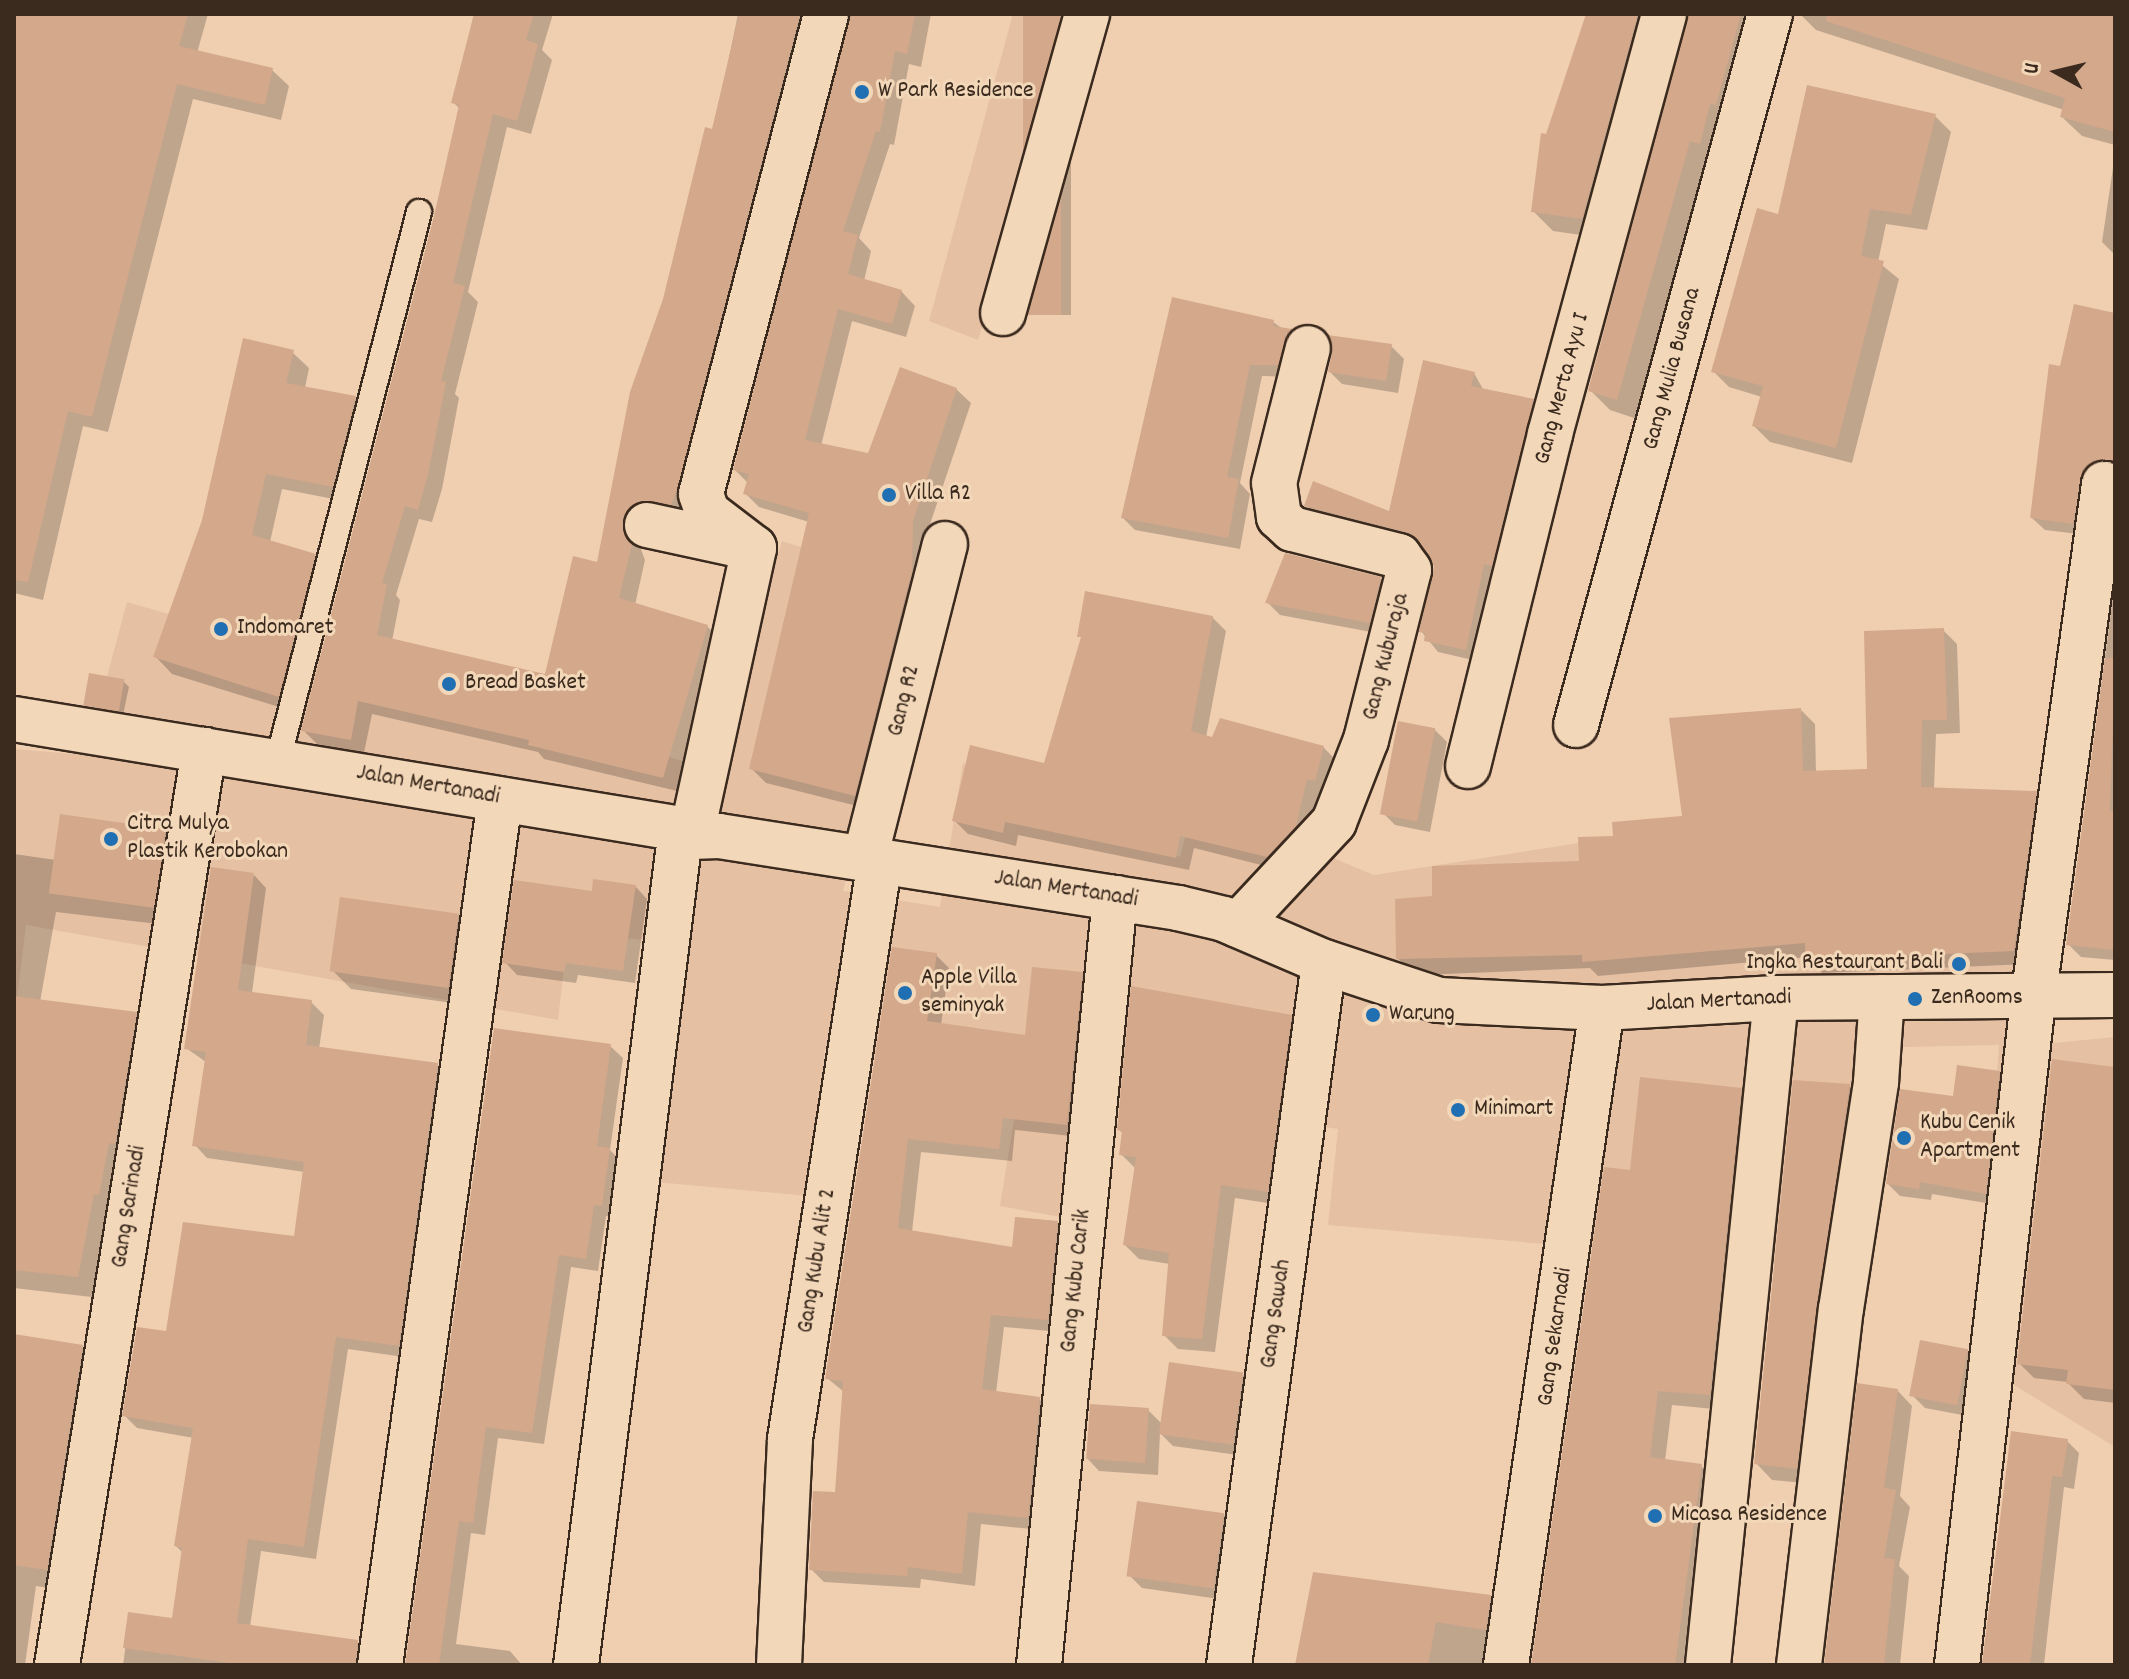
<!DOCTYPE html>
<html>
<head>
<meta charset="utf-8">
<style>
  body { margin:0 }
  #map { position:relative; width:2129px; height:1679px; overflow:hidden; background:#f0cfb1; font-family:Dekko,sans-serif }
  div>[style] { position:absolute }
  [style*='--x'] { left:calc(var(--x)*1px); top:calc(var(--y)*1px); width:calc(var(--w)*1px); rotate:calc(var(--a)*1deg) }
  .built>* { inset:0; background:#e5c0a3 }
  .shadow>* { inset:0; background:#0003; transform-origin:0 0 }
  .building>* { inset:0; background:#d4a88b; transform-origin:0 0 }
  .roads { filter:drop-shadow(2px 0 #3b2a1e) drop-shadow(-2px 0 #3b2a1e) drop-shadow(0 2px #3b2a1e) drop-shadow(0 -2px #3b2a1e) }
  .service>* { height:24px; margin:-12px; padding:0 12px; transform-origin:12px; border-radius:12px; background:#f2d7b9 }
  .minor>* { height:44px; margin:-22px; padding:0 22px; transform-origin:22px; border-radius:22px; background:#f2d7b9 }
  .tertiary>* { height:44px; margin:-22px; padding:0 22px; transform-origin:22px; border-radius:22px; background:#f2d7b9 }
  .dots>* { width:22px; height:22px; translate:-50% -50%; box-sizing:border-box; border:4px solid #f2d7b9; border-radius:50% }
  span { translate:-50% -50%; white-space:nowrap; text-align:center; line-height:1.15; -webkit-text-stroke:6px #f2d7b9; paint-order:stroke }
  .poi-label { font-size:24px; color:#3b2a1e }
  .left { translate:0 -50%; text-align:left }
  .right { translate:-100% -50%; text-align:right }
  .street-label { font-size:24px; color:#3b2a1e }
  .frame { position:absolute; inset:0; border:16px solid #3b2a1e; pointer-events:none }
  .north { position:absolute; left:2017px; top:32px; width:80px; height:80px; -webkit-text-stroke:6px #f2d7b9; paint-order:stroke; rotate:278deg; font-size:22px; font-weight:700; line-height:32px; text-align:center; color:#3b2a1e }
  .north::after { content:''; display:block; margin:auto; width:28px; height:36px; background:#3b2a1e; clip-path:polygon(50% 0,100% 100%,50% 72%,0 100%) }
</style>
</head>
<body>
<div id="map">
  <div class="built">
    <i style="clip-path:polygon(1013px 14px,1078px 14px,978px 340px,929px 321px)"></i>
    <i style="clip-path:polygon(782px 541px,918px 584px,843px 891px,940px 907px,963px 763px,1180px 857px,1194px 800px,1374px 875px,1860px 799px,1863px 894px,2045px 868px,2034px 1045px,2115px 1037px,2115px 1447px,1978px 1363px,1999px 1045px,1858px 1048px,1830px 1269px,1328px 1225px,1338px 1129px,1096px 1091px,1089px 1222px,1000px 1206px,1021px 1076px,825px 1049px,809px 1196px,645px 1181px,672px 943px,568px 932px,558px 1020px,26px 925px,14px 1025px,14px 749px,86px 755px,127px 602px,714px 770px)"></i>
  </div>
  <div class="shadow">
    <i style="clip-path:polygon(14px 14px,208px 14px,197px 53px,272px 70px,289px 86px,281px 120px,193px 99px,108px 432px,83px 426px,43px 600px,14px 593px)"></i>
    <i style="clip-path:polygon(474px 14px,553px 14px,542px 50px,552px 60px,531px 134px,507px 127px,468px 292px,478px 302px,455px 394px,459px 398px,442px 489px,432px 522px,419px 519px,396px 595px,400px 600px,392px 641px,546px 676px,598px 564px,714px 131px,738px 14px,820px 14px,685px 518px,636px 536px,645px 560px,635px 605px,707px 626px,721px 641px,677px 791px,544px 759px,538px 752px,372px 714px,364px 753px,317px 744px,303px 730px,435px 216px,460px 109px,453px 102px)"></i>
    <i style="clip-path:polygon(851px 14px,931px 14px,921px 67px,909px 64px,894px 145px,890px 144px,859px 238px,871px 251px,864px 281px,901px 291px,915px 306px,906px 337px,852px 321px,821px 446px,870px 455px,956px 389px,971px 403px,926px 536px,869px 809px,766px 783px,752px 769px,809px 522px,759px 507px,745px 493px,748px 483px,735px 470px)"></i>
    <i style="left:1026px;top:14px;width:45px;height:301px"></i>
    <i style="clip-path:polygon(1587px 14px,1672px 14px,1602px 238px,1553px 231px,1533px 211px,1548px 136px)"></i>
    <i style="clip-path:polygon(1688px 14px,1769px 14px,1710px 160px,1637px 419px,1610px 410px,1590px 390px)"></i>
    <i style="clip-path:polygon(1800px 14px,2115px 17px,2115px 145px,2082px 136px,2062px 117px,2064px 110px,1816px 30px)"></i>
    <i style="clip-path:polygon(1935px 116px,1951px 132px,1927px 230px,1886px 224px,1878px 262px,1899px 279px,1852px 463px,1770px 442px,1754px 426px,1762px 397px,1729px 387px,1713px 371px)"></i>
    <i style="clip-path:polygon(2115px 154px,2115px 255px,2102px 242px)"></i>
    <i style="clip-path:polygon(2115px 315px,2115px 472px,2086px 535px,2045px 530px,2032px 518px,2062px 368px)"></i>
    <i style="clip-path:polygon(1273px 322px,1304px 343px,1290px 377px,1262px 376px,1240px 483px,1250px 494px,1240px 549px,1135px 530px,1123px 518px)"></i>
    <i style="clip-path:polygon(1391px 346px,1404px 359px,1398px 393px,1342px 384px,1330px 372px)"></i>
    <i style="clip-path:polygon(292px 352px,309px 368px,305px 388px,355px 398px,372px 415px,349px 502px,282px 489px,270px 542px,314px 556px,331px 572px,295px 712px,172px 674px,156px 657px)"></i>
    <i style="clip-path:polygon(1474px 373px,1484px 391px,1533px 401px,1545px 413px,1477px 661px,1438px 652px,1421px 631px,1436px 566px,1424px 547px,1318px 517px,1306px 505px,1391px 514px)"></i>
    <i style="clip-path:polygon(1380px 579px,1393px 592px,1382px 634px,1280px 615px,1268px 603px)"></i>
    <i style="clip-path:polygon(2115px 580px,2115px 960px,2081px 957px,2068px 944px)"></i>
    <i style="clip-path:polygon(1212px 617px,1226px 631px,1206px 737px,1323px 747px,1337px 761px,1328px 794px,1321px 792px,1309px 840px,1281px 870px,1194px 848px,1189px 870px,1018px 835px,1016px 846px,968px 834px,955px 821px,1046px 765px,1083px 639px,1079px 636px)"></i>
    <i style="clip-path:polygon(1943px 630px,1957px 644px,1960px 733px,1936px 734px,1934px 789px,2036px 793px,2050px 807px,2028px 964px,1822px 973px,1807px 957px,1598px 976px,1590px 968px,1420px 975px,1398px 959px,1434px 897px,1581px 863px,1615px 838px,1684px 818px,1801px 710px,1815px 724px,1816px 773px,1869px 771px)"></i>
    <i style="clip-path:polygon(123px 681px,129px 687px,123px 715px,85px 704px)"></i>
    <i style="clip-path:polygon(1434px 729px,1447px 742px,1430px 832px,1395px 825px,1383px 813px)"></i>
    <i style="clip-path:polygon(165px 830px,187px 852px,175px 926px,56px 912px,40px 1002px,136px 1014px,157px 1036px,100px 1298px,14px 1288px,14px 854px,56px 860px)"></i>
    <i style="clip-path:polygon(254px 875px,266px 888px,252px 993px,311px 1002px,324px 1015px,319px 1049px,437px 1065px,450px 1078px,411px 1358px,348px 1349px,316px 1559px,261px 1551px,250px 1627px,357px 1642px,370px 1655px,370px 1665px,123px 1665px,130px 1614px,174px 1621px,183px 1553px,176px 1546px,194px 1438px,137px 1428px,124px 1415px,168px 1334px,296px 1238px,305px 1172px,207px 1158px,195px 1145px,206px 1062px,186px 1048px)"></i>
    <i style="clip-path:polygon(635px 886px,647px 899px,635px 983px,578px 975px,576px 983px,517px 975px,505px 962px,593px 894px)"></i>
    <i style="clip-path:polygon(458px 915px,477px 934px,467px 1005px,351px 989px,332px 970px)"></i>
    <i style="clip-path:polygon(936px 955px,949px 968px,941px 1025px,1026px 1037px,1082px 974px,1095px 987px,1080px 1137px,1015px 1130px,1012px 1161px,921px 1152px,912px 1232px,1014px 1249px,1057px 1223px,1070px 1236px,1060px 1332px,1004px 1327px,996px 1393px,1039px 1399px,1052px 1412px,1041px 1530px,981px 1524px,975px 1586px,921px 1579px,920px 1588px,824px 1582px,811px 1569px,837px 1494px,844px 1392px,827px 1378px)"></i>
    <i style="clip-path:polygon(1291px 1017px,1305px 1031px,1281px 1205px,1235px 1198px,1215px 1352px,1178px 1349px,1164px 1335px,1170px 1264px,1139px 1259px,1125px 1245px,1136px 1169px,1121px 1154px,1124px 1134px,1119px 1130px)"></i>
    <i style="clip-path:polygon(610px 1046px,623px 1058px,610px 1150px,622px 1162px,614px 1217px,606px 1216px,598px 1271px,571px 1267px,544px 1444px,498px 1438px,485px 1535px,471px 1533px,456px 1644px,510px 1651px,522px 1665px,407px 1665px)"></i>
    <i style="clip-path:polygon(2115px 1069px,2115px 1403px,2084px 1399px,2067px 1382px,2034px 1378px,2019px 1363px)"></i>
    <i style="clip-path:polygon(1999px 1073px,2011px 1085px,1998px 1205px,1932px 1194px,1931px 1200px,1900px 1196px,1888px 1184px,1954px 1098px)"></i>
    <i style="clip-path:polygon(1849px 1086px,1866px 1103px,1813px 1484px,1772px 1480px,1756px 1463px)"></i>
    <i style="clip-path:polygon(1741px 1090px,1756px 1105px,1725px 1410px,1672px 1405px,1665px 1461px,1701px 1466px,1716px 1481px,1694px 1665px,1532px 1665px,1632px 1173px)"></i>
    <i style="clip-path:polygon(14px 1336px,82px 1347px,104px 1368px,68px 1591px,36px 1586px,25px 1665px,14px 1665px)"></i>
    <i style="clip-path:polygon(1967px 1351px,1980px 1364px,1973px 1417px,1925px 1408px,1912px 1395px)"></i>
    <i style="clip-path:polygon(1242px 1374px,1255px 1387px,1245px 1456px,1173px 1446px,1160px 1433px,1158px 1475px,1099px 1471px,1087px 1458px,1148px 1410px,1162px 1424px)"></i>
    <i style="clip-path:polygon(1897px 1390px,1912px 1406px,1900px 1496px,1910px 1507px,1899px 1566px,1909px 1576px,1900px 1665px,1826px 1665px)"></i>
    <i style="clip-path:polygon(2012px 1433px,2067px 1441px,2079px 1453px,2074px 1489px,2064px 1487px,2044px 1665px,1982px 1665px)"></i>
    <i style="clip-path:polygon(1223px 1514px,1236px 1527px,1226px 1600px,1142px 1588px,1129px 1575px)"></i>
    <i style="clip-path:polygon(1490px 1597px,1500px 1607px,1492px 1665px,1297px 1665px)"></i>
  </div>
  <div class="building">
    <i style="clip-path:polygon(14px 14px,188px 14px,179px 46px,273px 68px,265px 105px,177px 84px,92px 417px,68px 411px,28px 582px,14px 580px)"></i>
    <i style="clip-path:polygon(474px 14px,534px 14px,526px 40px,538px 44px,517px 121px,493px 114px,453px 283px,465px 286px,441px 381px,446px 382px,428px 474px,418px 510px,405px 506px,382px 583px,387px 584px,377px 635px,545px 674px,573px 556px,597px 562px,630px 392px,663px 299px,705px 127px,712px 129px,739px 14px,800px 14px,677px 490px,671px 505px,639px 502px,622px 520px,632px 544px,619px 598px,708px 625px,663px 778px,528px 745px,529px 740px,358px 701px,351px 740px,301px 731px,434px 216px,459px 105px,451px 103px)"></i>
    <i style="clip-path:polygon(850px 14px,915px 14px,907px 54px,895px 51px,880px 132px,876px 131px,843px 231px,858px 235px,848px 274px,902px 290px,892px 324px,838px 309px,805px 440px,868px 453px,900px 367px,957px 388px,913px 521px,912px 571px,855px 796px,749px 769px,809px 513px,743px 494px,749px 474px,733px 470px)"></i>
    <i style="left:1023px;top:14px;width:38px;height:301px"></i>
    <i style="clip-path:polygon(1586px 14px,1638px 14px,1582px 219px,1531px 212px,1541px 133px,1546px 134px)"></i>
    <i style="clip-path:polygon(1688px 14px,1741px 14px,1716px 105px,1710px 104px,1700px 144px,1690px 141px,1617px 400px,1588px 391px)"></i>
    <i style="clip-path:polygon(1827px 14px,2115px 14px,2115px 132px,2060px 117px,2065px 98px,1826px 21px)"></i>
    <i style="clip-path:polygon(1807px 85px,1936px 114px,1911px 215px,1870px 209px,1861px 256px,1884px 261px,1836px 448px,1752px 426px,1763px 386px,1711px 372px,1757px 208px,1778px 214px)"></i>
    <i style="clip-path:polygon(1172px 297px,1274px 320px,1273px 326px,1292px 329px,1278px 365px,1250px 365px,1227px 477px,1239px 479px,1228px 538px,1121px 518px)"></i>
    <i style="clip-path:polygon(2074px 304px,2115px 313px,2115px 462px,2095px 461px,2084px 469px,2073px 524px,2030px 518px,2049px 364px,2060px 366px)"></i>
    <i style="clip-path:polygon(1328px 335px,1392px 344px,1386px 381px,1328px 372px,1332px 353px)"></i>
    <i style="clip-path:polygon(243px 338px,294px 350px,286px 383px,356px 396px,333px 487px,266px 474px,252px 535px,316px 554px,279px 697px,153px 657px,202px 520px)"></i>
    <i style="clip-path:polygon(1423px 360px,1475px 372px,1471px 386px,1534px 399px,1492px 566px,1484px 564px,1466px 650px,1424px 641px,1425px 633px,1419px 632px,1434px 566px,1419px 541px,1405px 532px,1304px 506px,1313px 481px,1389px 511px)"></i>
    <i style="clip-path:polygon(1285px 553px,1381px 577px,1370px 623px,1265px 603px)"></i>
    <i style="clip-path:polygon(1085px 591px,1213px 616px,1191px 731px,1212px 737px,1220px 718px,1324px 746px,1315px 781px,1307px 779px,1296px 826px,1267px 857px,1180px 836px,1176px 858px,1005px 822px,1003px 833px,952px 821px,970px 745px,1044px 763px,1081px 637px,1077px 637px)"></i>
    <i style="clip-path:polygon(1944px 628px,1947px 720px,1922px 720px,1921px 787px,2037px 791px,2014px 951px,1805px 960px,1805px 943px,1582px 962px,1582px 955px,1396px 959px,1395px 899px,1432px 896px,1432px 866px,1579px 861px,1578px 837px,1613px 836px,1612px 822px,1682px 816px,1669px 718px,1801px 708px,1803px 771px,1867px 769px,1864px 631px)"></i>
    <i style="clip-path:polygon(2105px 658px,2115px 658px,2110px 811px,2115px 811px,2115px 950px,2066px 945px)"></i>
    <i style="left:89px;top:673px;width:36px;height:33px;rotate:10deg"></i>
    <i style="left:1398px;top:721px;width:38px;height:95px;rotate:11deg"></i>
    <i style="left:60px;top:814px;width:107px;height:80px;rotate:8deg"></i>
    <i style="clip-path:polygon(211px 867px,254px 873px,238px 990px,312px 1000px,306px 1045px,438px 1063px,399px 1346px,336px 1337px,304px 1547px,248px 1539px,237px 1623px,358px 1640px,356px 1665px,245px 1665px,123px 1648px,128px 1612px,172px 1618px,182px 1548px,174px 1546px,193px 1428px,122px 1416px,137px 1327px,166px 1331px,183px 1222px,294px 1236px,304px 1162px,192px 1146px,206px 1052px,184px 1049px)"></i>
    <i style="clip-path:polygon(593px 879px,636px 885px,623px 971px,566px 963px,564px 972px,502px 963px,514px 880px,592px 891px)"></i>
    <i style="left:340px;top:897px;width:120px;height:75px;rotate:8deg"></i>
    <i style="clip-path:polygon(892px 947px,937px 953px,927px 1021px,1025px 1035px,1032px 967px,1083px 972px,1067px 1125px,1003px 1118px,999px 1149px,908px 1139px,898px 1228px,1012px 1247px,1015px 1217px,1058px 1221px,1048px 1320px,991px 1315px,982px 1389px,1040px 1397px,1028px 1518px,968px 1512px,962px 1574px,908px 1567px,907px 1576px,809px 1570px,813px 1491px,835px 1492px,843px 1381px,825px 1379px)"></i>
    <i style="clip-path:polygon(1131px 986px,1292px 1015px,1268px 1192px,1221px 1185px,1202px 1339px,1162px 1336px,1169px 1253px,1123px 1245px,1136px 1157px,1119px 1155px,1122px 1131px,1117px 1130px)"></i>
    <i style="clip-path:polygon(14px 996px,137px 1012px,115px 1144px,109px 1143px,99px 1195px,94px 1194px,78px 1277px,14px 1270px)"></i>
    <i style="clip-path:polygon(494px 1028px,611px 1044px,597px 1146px,610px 1148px,602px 1206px,594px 1205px,586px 1259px,559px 1255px,532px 1433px,486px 1427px,473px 1523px,459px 1521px,439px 1665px,405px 1665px)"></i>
    <i style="clip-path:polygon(2052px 1059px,2115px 1067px,2115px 1390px,2066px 1384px,2068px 1370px,2017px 1364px)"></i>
    <i style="clip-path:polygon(1957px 1065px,2000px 1071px,1986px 1194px,1920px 1182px,1919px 1189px,1886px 1184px,1900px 1089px,1953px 1096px)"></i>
    <i style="clip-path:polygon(1640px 1077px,1742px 1088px,1710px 1395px,1658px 1391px,1650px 1457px,1702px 1464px,1675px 1665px,1531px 1665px,1604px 1167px,1630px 1170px)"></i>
    <i style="clip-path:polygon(1793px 1080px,1850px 1084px,1797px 1469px,1754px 1464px)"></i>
    <i style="clip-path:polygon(14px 1334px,83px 1345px,47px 1570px,14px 1565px)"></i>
    <i style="left:1920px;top:1340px;width:49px;height:57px;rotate:11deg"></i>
    <i style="left:1169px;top:1362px;width:75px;height:73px;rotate:8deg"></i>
    <i style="clip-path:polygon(1857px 1383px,1898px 1389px,1884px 1488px,1896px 1490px,1884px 1558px,1895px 1559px,1884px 1665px,1824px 1665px)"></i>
    <i style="left:1090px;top:1404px;width:59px;height:55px;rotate:4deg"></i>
    <i style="clip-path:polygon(2011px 1431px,2068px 1439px,2062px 1477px,2052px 1476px,2030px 1665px,1982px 1665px)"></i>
    <i style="left:1137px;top:1501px;width:88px;height:76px;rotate:8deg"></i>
    <i style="clip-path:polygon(1313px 1572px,1491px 1595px,1486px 1630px,1436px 1622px,1428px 1665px,1295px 1665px)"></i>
  </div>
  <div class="roads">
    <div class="service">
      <i style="--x:278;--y:760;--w:566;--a:-75.57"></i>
    </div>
    <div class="minor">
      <i style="--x:1003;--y:313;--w:311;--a:-74.3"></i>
      <i style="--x:647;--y:525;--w:99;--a:12.2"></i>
      <i style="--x:1576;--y:725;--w:737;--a:-74.74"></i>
      <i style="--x:1468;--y:766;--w:342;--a:-76.1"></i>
      <i style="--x:1550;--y:434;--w:435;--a:-74.8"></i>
      <i style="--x:691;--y:837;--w:296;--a:-77.7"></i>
      <i style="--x:754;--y:548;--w:59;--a:-142.5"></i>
      <i style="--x:707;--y:512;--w:19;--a:-108"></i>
      <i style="--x:701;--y:494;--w:496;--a:-75.4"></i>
      <i style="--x:865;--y:858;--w:324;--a:-75.7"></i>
      <i style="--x:1238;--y:925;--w:141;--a:-47"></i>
      <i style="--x:1334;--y:822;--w:88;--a:-68.7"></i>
      <i style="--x:1366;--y:740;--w:175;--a:-75.8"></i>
      <i style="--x:1409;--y:570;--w:17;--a:-126"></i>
      <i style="--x:1399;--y:556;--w:110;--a:-165.8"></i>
      <i style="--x:1292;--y:529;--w:18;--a:-137"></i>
      <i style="--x:1279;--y:517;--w:34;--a:-98"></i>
      <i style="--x:1274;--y:483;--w:139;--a:-75.9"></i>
      <i style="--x:57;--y:1665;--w:927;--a:-80.87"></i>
      <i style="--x:380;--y:1665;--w:874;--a:-82.11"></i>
      <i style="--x:576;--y:1665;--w:843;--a:-82.84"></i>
      <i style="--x:779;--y:1665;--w:226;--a:-87.2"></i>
      <i style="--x:790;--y:1439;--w:586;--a:-81.16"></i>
      <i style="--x:1039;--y:1665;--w:771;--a:-84.34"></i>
      <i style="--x:1229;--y:1665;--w:709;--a:-82.3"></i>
      <i style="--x:1506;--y:1665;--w:664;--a:-81.69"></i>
      <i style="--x:1708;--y:1665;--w:670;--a:-84.18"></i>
      <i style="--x:1799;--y:1665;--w:358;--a:-83.3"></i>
      <i style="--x:1841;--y:1309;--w:230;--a:-81.2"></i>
      <i style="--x:1876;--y:1082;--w:85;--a:-86"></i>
      <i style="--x:1957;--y:1665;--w:677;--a:-83.47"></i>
      <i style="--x:2034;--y:992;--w:513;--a:-82.15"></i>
    </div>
    <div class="tertiary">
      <i style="--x:14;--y:719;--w:676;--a:9.36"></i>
      <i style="--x:681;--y:829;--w:13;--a:39"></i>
      <i style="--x:691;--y:837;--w:28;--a:-2"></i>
      <i style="--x:719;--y:836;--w:465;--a:8.9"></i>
      <i style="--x:1178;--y:908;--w:47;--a:13.4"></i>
      <i style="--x:1224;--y:919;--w:109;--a:23.3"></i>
      <i style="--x:1324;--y:962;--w:121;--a:18.3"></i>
      <i style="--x:1439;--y:1000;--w:163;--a:2.8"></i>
      <i style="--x:1602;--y:1008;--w:174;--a:-3.3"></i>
      <i style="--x:1776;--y:998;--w:339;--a:-0.5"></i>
    </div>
  </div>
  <div class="dots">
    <i style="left:862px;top:92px;background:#1f6fb2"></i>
    <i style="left:889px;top:495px;background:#1f6fb2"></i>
    <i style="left:221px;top:629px;background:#1f6fb2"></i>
    <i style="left:449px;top:684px;background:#1f6fb2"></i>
    <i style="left:111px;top:839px;background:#1f6fb2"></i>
    <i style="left:1959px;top:964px;background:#1f6fb2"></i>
    <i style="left:905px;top:993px;background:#1f6fb2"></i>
    <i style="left:1915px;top:999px;background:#1f6fb2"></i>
    <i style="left:1373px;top:1015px;background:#1f6fb2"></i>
    <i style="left:1458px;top:1110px;background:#1f6fb2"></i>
    <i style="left:1904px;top:1138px;background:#1f6fb2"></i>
    <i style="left:1655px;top:1516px;background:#1f6fb2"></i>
  </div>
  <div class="poi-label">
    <span class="left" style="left:878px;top:92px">W Park Residence</span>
    <span class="left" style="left:905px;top:495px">Villa R2</span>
    <span class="left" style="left:237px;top:629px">Indomaret</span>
    <span class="left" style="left:465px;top:684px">Bread Basket</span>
    <span class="left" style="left:127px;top:839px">Citra Mulya<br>Plastik Kerobokan</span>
    <span class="right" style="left:1943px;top:964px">Ingka Restaurant Bali</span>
    <span class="left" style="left:921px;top:993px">Apple Villa<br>seminyak</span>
    <span class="left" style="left:1931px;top:999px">ZenRooms</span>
    <span class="left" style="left:1389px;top:1015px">Warung</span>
    <span class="left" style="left:1474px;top:1110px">Minimart</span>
    <span class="left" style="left:1920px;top:1138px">Kubu Cenik<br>Apartment</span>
    <span class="left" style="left:1671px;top:1516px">Micasa Residence</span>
  </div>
  <div class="street-label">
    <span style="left:1673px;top:369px;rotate:-75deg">Gang Mulia Busana</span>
    <span style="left:1563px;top:389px;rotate:-75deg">Gang Merta Ayu I</span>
    <span style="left:1387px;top:657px;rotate:-76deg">Gang Kuburaja</span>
    <span style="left:905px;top:701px;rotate:-76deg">Gang R2</span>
    <span style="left:428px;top:786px;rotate:10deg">Jalan Mertanadi</span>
    <span style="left:1066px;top:890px;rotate:9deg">Jalan Mertanadi</span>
    <span style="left:1719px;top:1002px;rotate:-3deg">Jalan Mertanadi</span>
    <span style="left:130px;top:1207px;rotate:-81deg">Gang Sarinadi</span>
    <span style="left:818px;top:1261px;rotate:-81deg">Gang Kubu Alit 2</span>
    <span style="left:1077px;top:1281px;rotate:-84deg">Gang Kubu Carik</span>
    <span style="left:1277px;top:1314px;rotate:-82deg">Gang Sawah</span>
    <span style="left:1556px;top:1337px;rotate:-82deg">Gang Sekarnadi</span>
  </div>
  <div class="frame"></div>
  <div class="north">U</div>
</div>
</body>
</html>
